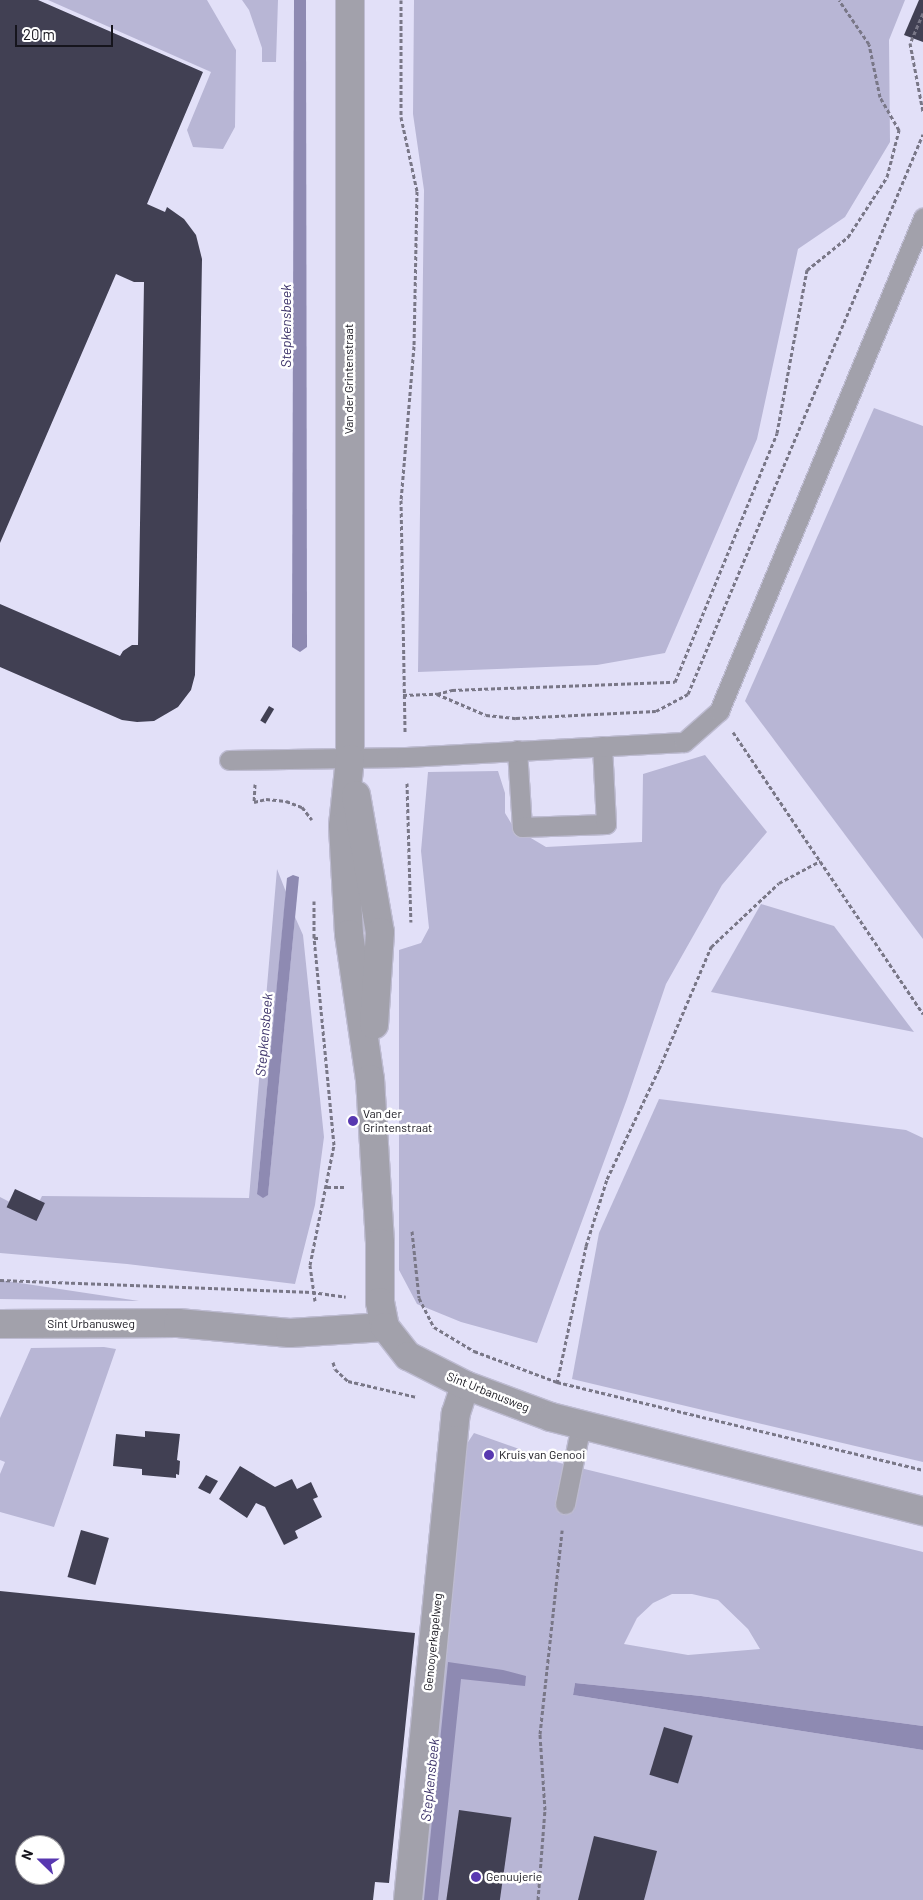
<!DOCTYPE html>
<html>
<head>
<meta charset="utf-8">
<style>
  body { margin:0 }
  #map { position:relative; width:923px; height:1900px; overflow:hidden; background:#e2e0f8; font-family:Barlow,sans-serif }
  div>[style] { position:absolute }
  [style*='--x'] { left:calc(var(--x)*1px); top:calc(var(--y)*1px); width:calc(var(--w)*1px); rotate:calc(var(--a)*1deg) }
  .green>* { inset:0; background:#b8b6d5 }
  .water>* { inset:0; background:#8e8ab2 }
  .building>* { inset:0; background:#414053; transform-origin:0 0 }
  .path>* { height:3px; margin-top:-1.5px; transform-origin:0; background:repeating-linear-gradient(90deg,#797787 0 4px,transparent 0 6.5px) }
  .roads { filter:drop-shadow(1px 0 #bdbbd1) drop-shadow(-1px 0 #bdbbd1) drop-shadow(0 1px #bdbbd1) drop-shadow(0 -1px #bdbbd1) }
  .service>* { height:19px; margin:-9.5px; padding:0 9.5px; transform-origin:9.5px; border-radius:9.5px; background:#a2a1ab }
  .minor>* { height:28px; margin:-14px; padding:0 14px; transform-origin:14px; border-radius:14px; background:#a2a1ab }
  .tertiary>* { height:28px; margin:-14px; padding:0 14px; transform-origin:14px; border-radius:14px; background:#a2a1ab }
  .dots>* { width:14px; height:14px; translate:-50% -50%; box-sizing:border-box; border:2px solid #fff; border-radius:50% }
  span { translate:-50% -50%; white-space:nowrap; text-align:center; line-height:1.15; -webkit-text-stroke:5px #fff; paint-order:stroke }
  .street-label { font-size:12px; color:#16151d }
  .poi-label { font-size:12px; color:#16151d }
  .left { translate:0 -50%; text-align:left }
  .water-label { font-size:14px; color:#40376d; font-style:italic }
  .north { position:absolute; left:15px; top:1835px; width:50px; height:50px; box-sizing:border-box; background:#fff; border:1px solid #a2a1a5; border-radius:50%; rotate:292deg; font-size:14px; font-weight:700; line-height:20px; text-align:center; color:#16151d }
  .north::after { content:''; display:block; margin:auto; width:18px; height:22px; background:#5838b0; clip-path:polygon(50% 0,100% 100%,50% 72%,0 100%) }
  .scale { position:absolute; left:15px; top:25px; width:98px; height:22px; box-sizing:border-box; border:2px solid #16151d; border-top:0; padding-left:6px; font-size:15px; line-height:18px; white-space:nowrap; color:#16151d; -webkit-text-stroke:4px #fff; paint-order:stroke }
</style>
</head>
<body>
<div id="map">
  <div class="green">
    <i style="clip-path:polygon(48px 0,207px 0,236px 50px,235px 127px,223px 149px,193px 147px,187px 130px,211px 72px)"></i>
    <i style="clip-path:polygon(242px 0,278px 0,276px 62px,262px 62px,262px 48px,249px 10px)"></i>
    <i style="clip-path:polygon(414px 0,905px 0,889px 40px,890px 142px,845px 217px,798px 249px,757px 439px,665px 653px,597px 665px,418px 672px,424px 190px,413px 114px)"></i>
    <i style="clip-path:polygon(874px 408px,923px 426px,923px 939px,745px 701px)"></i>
    <i style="clip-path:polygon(705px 755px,767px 832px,722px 885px,666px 984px,627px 1099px,537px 1343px,461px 1322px,417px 1304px,399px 1270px,399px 950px,421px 943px,429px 928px,421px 851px,428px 772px,498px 771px,505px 793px,505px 813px,514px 828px,546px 847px,642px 842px,643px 774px)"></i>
    <i style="clip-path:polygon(277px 869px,286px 892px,257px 1194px,268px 1194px,295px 917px,303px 935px,324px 1137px,315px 1205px,295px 1284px,127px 1264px,0 1253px,0 1197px,33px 1214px,42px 1196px,249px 1198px)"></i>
    <i style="clip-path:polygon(761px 904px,834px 926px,914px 1032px,711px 992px)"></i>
    <i style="clip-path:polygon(659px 1099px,906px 1130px,923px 1138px,923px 1462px,572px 1379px,599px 1233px)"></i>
    <i style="clip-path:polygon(0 1280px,139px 1301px,0 1299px)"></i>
    <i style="clip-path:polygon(104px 1347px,116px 1349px,54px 1527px,0 1512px,0 1474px,5px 1462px,0 1460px,0 1418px,31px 1348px)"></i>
    <i style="clip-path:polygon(evenodd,474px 1433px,556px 1462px,923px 1552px,923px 1726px,701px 1696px,575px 1683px,573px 1695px,923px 1750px,923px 1900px,417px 1900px,464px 1448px,474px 1433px,672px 1594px,692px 1594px,718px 1600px,748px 1629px,760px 1649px,688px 1655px,624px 1644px,637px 1618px,653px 1603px,672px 1594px)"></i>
  </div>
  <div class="water">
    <i style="clip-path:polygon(294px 0,306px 0,307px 647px,300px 652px,292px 647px)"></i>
    <i style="clip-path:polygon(293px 875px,299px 877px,268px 1195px,263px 1198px,257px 1194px,287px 878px)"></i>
    <i style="clip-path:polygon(448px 1662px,503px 1670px,526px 1676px,525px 1686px,461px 1679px,438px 1900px,424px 1900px)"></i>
    <i style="clip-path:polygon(575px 1683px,701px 1696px,923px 1726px,923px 1750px,573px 1695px)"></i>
  </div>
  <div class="building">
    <i style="clip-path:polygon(0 0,38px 0,203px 72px,147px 204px,165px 212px,167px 207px,184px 219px,196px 235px,202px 259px,195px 675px,191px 690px,178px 707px,154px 721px,137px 722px,122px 720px,0 667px,0 604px,120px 656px,123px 651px,132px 645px,138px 645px,144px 282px,134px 282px,116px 274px,0 543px)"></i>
    <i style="clip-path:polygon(919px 0,923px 0,923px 42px,904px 35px)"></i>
    <i style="left:269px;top:706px;width:6px;height:17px;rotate:31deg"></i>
    <i style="left:15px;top:1189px;width:33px;height:20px;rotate:25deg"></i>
    <i style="clip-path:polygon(145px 1431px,180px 1434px,177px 1460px,180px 1461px,179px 1475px,176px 1474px,176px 1478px,142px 1475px,142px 1469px,113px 1466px,116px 1434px,145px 1437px)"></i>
    <i style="clip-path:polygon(240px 1466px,275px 1487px,292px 1479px,297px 1489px,311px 1482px,318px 1497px,313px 1499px,322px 1517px,295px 1531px,298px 1538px,284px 1545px,265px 1507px,256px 1503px,247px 1518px,219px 1499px)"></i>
    <i style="clip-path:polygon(206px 1475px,218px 1481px,210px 1494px,198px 1488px)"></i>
    <i style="left:81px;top:1530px;width:29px;height:49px;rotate:16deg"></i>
    <i style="clip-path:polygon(evenodd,0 1591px,415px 1633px,389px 1883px,375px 1882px,373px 1900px,0 1900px,0 1591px,25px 1845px,55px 1845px,55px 1875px,25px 1875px,25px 1845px)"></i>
    <i style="left:664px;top:1727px;width:30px;height:50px;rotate:17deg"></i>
    <i style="left:459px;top:1810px;width:53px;height:91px;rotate:8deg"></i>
    <i style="clip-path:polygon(594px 1836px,657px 1851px,644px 1900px,578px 1900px)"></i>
  </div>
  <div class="path">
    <i style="--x:401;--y:0;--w:117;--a:90"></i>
    <i style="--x:401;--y:117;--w:76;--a:77.8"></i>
    <i style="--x:417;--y:191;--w:155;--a:91.1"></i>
    <i style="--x:414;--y:346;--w:155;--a:94.8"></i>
    <i style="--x:401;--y:500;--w:232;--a:89"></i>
    <i style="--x:923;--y:13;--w:33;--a:113"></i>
    <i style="--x:910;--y:43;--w:70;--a:79.3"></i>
    <i style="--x:437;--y:694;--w:16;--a:-15"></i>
    <i style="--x:452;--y:690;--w:223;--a:-2.1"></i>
    <i style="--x:675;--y:682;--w:269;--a:-67.7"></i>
    <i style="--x:777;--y:433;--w:166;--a:-79.6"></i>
    <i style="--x:807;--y:270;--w:53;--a:-38.8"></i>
    <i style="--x:848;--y:237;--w:72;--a:-57"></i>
    <i style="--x:887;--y:177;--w:49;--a:-75.7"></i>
    <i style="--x:899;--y:130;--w:38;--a:-120"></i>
    <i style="--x:880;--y:97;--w:54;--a:-101.7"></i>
    <i style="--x:869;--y:44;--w:53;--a:-124.3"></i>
    <i style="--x:403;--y:695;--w:34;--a:-2"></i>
    <i style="--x:437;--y:694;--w:53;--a:23.2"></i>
    <i style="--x:486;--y:715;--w:30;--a:6"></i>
    <i style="--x:516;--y:718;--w:140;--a:-2.9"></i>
    <i style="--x:656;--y:711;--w:36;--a:-28"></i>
    <i style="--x:688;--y:694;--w:607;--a:-67.23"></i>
    <i style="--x:733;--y:732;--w:340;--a:56"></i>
    <i style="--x:407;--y:783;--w:139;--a:88.4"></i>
    <i style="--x:255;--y:784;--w:18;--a:93"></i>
    <i style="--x:254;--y:802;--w:12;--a:-14"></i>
    <i style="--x:266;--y:799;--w:20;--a:6"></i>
    <i style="--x:286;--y:801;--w:17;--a:21"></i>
    <i style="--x:302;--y:807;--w:16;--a:52"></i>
    <i style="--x:314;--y:901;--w:37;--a:90"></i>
    <i style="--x:327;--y:1187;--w:19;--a:0"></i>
    <i style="--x:412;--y:1231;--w:67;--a:84"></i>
    <i style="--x:419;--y:1298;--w:33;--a:63"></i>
    <i style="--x:434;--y:1327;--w:47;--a:31"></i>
    <i style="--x:474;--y:1351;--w:89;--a:20.5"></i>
    <i style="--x:557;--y:1382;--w:376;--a:13.5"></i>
    <i style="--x:0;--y:1280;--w:312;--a:2.2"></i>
    <i style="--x:312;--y:1292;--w:34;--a:8"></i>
    <i style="--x:315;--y:1301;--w:36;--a:-98"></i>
    <i style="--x:310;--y:1265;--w:122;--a:-78.7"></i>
    <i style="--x:334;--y:1145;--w:208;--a:-95.5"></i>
    <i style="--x:314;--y:938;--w:5;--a:0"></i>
    <i style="--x:333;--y:1362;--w:7;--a:74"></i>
    <i style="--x:335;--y:1369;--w:18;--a:43"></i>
    <i style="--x:348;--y:1381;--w:71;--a:13.1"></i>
    <i style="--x:557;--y:1383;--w:140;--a:-78"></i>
    <i style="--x:586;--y:1246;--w:70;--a:-72.6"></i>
    <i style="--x:607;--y:1179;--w:122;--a:-64.7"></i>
    <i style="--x:659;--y:1069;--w:133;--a:-66.9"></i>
    <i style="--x:711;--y:947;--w:93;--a:-43.3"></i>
    <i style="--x:779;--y:883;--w:47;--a:-28.2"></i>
    <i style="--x:538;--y:1900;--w:90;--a:-85.6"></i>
    <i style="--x:545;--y:1810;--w:76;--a:-93.8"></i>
    <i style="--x:540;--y:1734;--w:205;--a:-83.8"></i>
  </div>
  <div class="roads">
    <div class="service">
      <i style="--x:517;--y:750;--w:77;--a:86.3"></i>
      <i style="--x:522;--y:827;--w:84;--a:-2"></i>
      <i style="--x:606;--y:824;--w:78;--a:-92.9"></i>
      <i style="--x:229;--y:760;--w:177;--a:-1"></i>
      <i style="--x:406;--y:757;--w:278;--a:-3.1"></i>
      <i style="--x:684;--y:742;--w:47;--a:-41.5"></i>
      <i style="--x:719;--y:711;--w:534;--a:-67.52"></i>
      <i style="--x:565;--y:1504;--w:81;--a:-78.6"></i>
    </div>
    <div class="minor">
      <i style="--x:0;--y:1324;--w:178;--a:-0.3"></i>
      <i style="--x:178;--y:1323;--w:112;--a:5.1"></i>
      <i style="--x:290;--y:1333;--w:95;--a:-3.6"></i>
      <i style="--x:408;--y:1900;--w:489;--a:-84.4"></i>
      <i style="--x:456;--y:1413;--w:29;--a:-72"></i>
    </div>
    <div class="tertiary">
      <i style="--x:350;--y:0;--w:759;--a:90"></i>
      <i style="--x:350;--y:759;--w:67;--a:96"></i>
      <i style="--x:343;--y:826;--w:108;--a:86.8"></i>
      <i style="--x:349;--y:934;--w:147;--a:81.8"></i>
      <i style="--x:370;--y:1079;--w:164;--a:86.5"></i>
      <i style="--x:380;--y:1243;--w:59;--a:90"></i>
      <i style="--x:380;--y:1302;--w:25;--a:79"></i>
      <i style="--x:385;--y:1327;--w:37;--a:52"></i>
      <i style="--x:408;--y:1356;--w:64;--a:27"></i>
      <i style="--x:465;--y:1385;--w:92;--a:20.4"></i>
      <i style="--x:551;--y:1417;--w:384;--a:14.2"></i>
      <i style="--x:356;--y:795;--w:139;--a:80.1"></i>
      <i style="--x:380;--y:932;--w:93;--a:93.7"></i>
    </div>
  </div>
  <div class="dots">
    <i style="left:353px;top:1121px;background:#5838b0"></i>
    <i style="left:489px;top:1455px;background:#5838b0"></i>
    <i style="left:476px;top:1877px;background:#5838b0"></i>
  </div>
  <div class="street-label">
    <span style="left:349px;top:379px;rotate:-90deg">Van der Grintenstraat</span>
    <span style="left:91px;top:1324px">Sint Urbanusweg</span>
    <span style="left:488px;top:1392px;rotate:22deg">Sint Urbanusweg</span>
    <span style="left:433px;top:1642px;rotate:-84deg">Genooyerkapelweg</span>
  </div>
  <div class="poi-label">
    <span class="left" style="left:363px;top:1121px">Van der<br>Grintenstraat</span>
    <span class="left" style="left:499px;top:1455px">Kruis van Genooi</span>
    <span class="left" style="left:486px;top:1877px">Genuujerie</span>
  </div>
  <div class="water-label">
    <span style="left:286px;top:326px;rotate:-90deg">Stepkensbeek</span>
    <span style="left:264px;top:1035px;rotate:-85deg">Stepkensbeek</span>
    <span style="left:430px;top:1780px;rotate:-84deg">Stepkensbeek</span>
  </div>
  <div class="north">N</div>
  <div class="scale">20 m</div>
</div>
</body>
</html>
